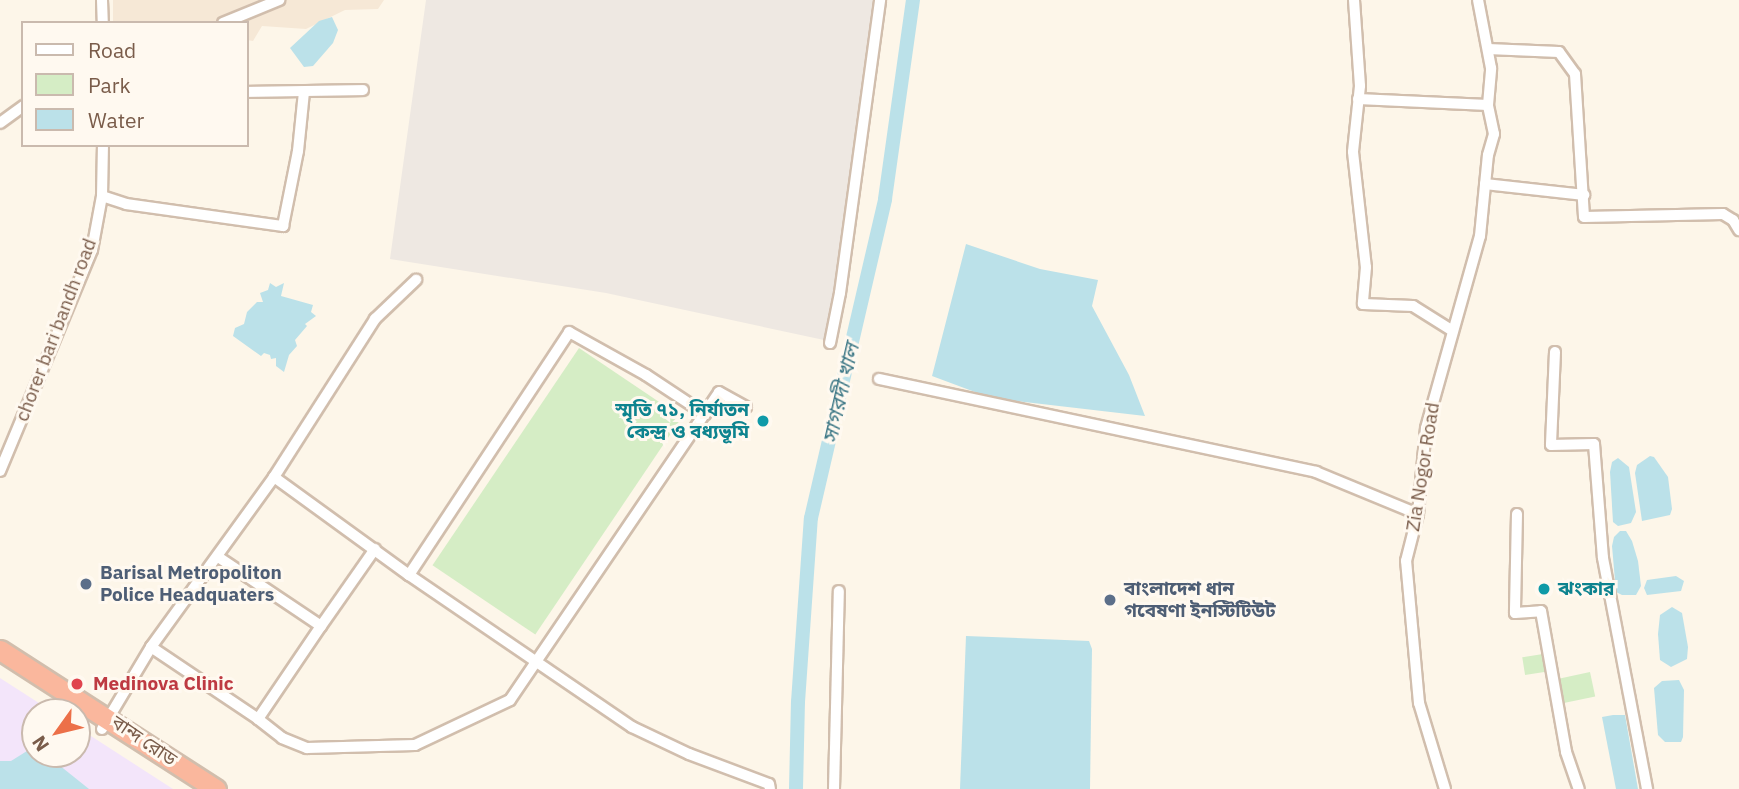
<!DOCTYPE html>
<html>
<head>
<meta charset="utf-8">
<style>
  body { margin:0 }
  #map { position:relative; width:1739px; height:789px; overflow:hidden; background:#fdf6e9; font-family:"IBM Plex Sans","Noto Sans Bengali",sans-serif }
  div>[style] { position:absolute }
  [style*='--x'] { left:calc(var(--x)*1px); top:calc(var(--y)*1px); width:calc(var(--w)*1px); rotate:calc(var(--a)*1deg) }
  .residential>* { inset:0; background:#f6e8d6 }
  .industrial>* { inset:0; background:#eee8e2 }
  .education>* { inset:0; background:#f3e5fa }
  .green>* { inset:0; background:#d5edc5; transform-origin:0 0 }
  .water>* { inset:0; background:#bbe1e9 }
  .canal>* { height:14px; margin:-7px; padding:0 7px; transform-origin:7px; border-radius:7px; background:#bbe1e9 }
  .roads { filter:drop-shadow(2px 0 #d1bead) drop-shadow(-2px 0 #d1bead) drop-shadow(0 2px #d1bead) drop-shadow(0 -2px #d1bead) }
  .street>* { height:10px; margin:-5px; padding:0 5px; transform-origin:5px; border-radius:5px; background:#fff }
  .highway>* { height:19px; margin:-9.5px; padding:0 9.5px; transform-origin:9.5px; border-radius:9.5px; background:#fab79d }
  .dots>* { width:19px; height:19px; translate:-50% -50%; box-sizing:border-box; border:4px solid #fff9f0; border-radius:50% }
  span { translate:-50% -50%; white-space:nowrap; text-align:center; line-height:1.15; -webkit-text-stroke:6px #fff9f0; paint-order:stroke }
  .street-label { font-size:19px; color:#7a5c4a }
  .culture-label { font-size:19px; color:#0d838f; font-weight:700 }
  .right { translate:-100% -50%; text-align:right }
  .left { translate:0 -50%; text-align:left }
  .service-label { font-size:19px; color:#4e5e75; font-weight:700 }
  .health-label { font-size:19px; color:#be3a42; font-weight:700 }
  .water-label { font-size:21px; color:#3f7987; font-style:italic }
  .legend { position:absolute; left:21px; top:21px; width:228px; height:126px; box-sizing:border-box; background:#fff9f0; border:2px solid #cabaae; margin:0; padding:9px 12px; list-style:none; font-size:21px; color:#7a5c4a }
  .legend li { display:flex; align-items:center; gap:14px; height:35px }
  .legend b { width:35px; border:2px solid #cabaae }
  .north { position:absolute; left:21px; top:698px; width:70px; height:70px; box-sizing:border-box; background:#fff9f0; border:2px solid #cabaae; border-radius:50%; rotate:236deg; font-size:19px; font-weight:700; line-height:28px; text-align:center; color:#7a5c4a }
  .north::after { content:''; display:block; margin:auto; width:24px; height:32px; background:#ec7049; clip-path:polygon(50% 0,100% 100%,50% 72%,0 100%) }
</style>
</head>
<body>
<div id="map">
  <div class="residential">
    <i style="clip-path:polygon(113px 0,384px 0,378px 9px,345px 10px,306px 29px,262px 26px,253px 41px,247px 40px,247px 23px,113px 23px)"></i>
  </div>
  <div class="industrial">
    <i style="clip-path:polygon(426px 0,880px 0,843px 247px,824px 340px,606px 293px,390px 259px)"></i>
  </div>
  <div class="education">
    <i style="clip-path:polygon(0 678px,53px 712px,35px 712px,35px 754px,77px 754px,77px 727px,173px 789px,0 789px)"></i>
  </div>
  <div class="green">
    <i style="left:579px;top:348px;width:124px;height:262px;rotate:34deg"></i>
    <i style="left:1543px;top:654px;width:18px;height:21px;rotate:81deg"></i>
    <i style="left:1590px;top:672px;width:25px;height:32px;rotate:78deg"></i>
  </div>
  <div class="water">
    <i style="clip-path:polygon(332px 17px,338px 30px,333px 43px,313px 66px,304px 67px,290px 48px,319px 21px)"></i>
    <i style="clip-path:polygon(966px 244px,1040px 269px,1098px 280px,1092px 306px,1129px 375px,1145px 416px,991px 398px,932px 376px)"></i>
    <i style="clip-path:polygon(270px 283px,276px 287px,284px 283px,281px 296px,313px 305px,311px 312px,316px 316px,305px 324px,307px 326px,295px 340px,297px 346px,289px 355px,284px 372px,276px 366px,276px 358px,271px 359px,270px 355px,264px 353px,261px 356px,233px 336px,235px 328px,244px 324px,247px 312px,257px 302px,263px 302px,260px 293px,268px 290px)"></i>
    <i style="clip-path:polygon(1650px 456px,1654px 457px,1668px 477px,1672px 509px,1670px 515px,1642px 521px,1635px 473px,1637px 465px)"></i>
    <i style="clip-path:polygon(1618px 458px,1629px 467px,1636px 512px,1631px 523px,1618px 526px,1613px 522px,1610px 472px,1612px 462px)"></i>
    <i style="clip-path:polygon(1620px 531px,1626px 531px,1632px 541px,1638px 561px,1641px 586px,1636px 595px,1622px 595px,1616px 592px,1612px 546px,1614px 537px)"></i>
    <i style="clip-path:polygon(1676px 576px,1684px 581px,1681px 591px,1647px 595px,1644px 588px,1647px 580px)"></i>
    <i style="clip-path:polygon(1672px 607px,1682px 613px,1688px 647px,1687px 659px,1671px 667px,1660px 660px,1658px 634px,1660px 615px)"></i>
    <i style="clip-path:polygon(966px 636px,1089px 641px,1092px 649px,1090px 789px,960px 789px)"></i>
    <i style="clip-path:polygon(1679px 680px,1684px 690px,1683px 737px,1681px 742px,1665px 742px,1658px 735px,1654px 688px,1662px 681px)"></i>
    <i style="clip-path:polygon(1613px 715px,1625px 715px,1638px 789px,1616px 789px,1602px 717px)"></i>
    <i style="clip-path:polygon(27px 751px,39px 758px,49px 757px,89px 789px,0 789px,0 761px,11px 761px)"></i>
  </div>
  <div class="canal">
    <i style="--x:796;--y:789;--w:87;--a:-88.7"></i>
    <i style="--x:798;--y:702;--w:184;--a:-86"></i>
    <i style="--x:811;--y:518;--w:327;--a:-76.9"></i>
    <i style="--x:885;--y:199;--w:201;--a:-82"></i>
  </div>
  <div class="roads">
    <div class="street">
      <i style="--x:102;--y:0;--w:23;--a:88"></i>
      <i style="--x:1354;--y:0;--w:86;--a:86"></i>
      <i style="--x:1360;--y:86;--w:66;--a:96.1"></i>
      <i style="--x:1353;--y:152;--w:116;--a:83.6"></i>
      <i style="--x:1366;--y:267;--w:37;--a:95"></i>
      <i style="--x:1363;--y:304;--w:50;--a:2.3"></i>
      <i style="--x:1413;--y:306;--w:47;--a:32"></i>
      <i style="--x:223;--y:23;--w:61;--a:-22.3"></i>
      <i style="--x:1488;--y:49;--w:71;--a:2.4"></i>
      <i style="--x:1559;--y:52;--w:27;--a:54"></i>
      <i style="--x:1575;--y:74;--w:143;--a:86.4"></i>
      <i style="--x:1584;--y:217;--w:139;--a:-1.2"></i>
      <i style="--x:1723;--y:214;--w:12;--a:31"></i>
      <i style="--x:1733;--y:220;--w:12;--a:59"></i>
      <i style="--x:247;--y:92;--w:116;--a:-1"></i>
      <i style="--x:1358;--y:99;--w:130;--a:2.6"></i>
      <i style="--x:0;--y:123;--w:29;--a:-36"></i>
      <i style="--x:1485;--y:184;--w:100;--a:6.3"></i>
      <i style="--x:102;--y:196;--w:25;--a:18"></i>
      <i style="--x:126;--y:204;--w:159;--a:8"></i>
      <i style="--x:283;--y:226;--w:76;--a:-78.7"></i>
      <i style="--x:298;--y:151;--w:59;--a:-84.2"></i>
      <i style="--x:830;--y:343;--w:51;--a:-78.7"></i>
      <i style="--x:840;--y:293;--w:296;--a:-82.2"></i>
      <i style="--x:1555;--y:352;--w:93;--a:92.5"></i>
      <i style="--x:1551;--y:445;--w:43;--a:-1.3"></i>
      <i style="--x:1594;--y:444;--w:114;--a:85.5"></i>
      <i style="--x:1603;--y:558;--w:235;--a:79.2"></i>
      <i style="--x:879;--y:379;--w:447;--a:12"></i>
      <i style="--x:1316;--y:472;--w:110;--a:22.4"></i>
      <i style="--x:0;--y:471;--w:239;--a:-67.4"></i>
      <i style="--x:92;--y:250;--w:55;--a:-79.5"></i>
      <i style="--x:102;--y:196;--w:51;--a:-88.9"></i>
      <i style="--x:274;--y:477;--w:188;--a:-57.4"></i>
      <i style="--x:375;--y:319;--w:57;--a:-43.6"></i>
      <i style="--x:1517;--y:514;--w:99;--a:91.2"></i>
      <i style="--x:1515;--y:613;--w:26;--a:-4"></i>
      <i style="--x:1541;--y:611;--w:143;--a:79.9"></i>
      <i style="--x:1566;--y:752;--w:39;--a:71"></i>
      <i style="--x:409;--y:575;--w:291;--a:-56.6"></i>
      <i style="--x:569;--y:332;--w:88;--a:29.2"></i>
      <i style="--x:646;--y:375;--w:71;--a:33.5"></i>
      <i style="--x:321;--y:626;--w:94;--a:-55"></i>
      <i style="--x:151;--y:647;--w:210;--a:-54.1"></i>
      <i style="--x:274;--y:477;--w:167;--a:36"></i>
      <i style="--x:409;--y:575;--w:270;--a:34.3"></i>
      <i style="--x:632;--y:727;--w:63;--a:25.3"></i>
      <i style="--x:689;--y:754;--w:85;--a:20.6"></i>
      <i style="--x:769;--y:784;--w:5;--a:79"></i>
      <i style="--x:258;--y:719;--w:31;--a:38"></i>
      <i style="--x:282;--y:738;--w:27;--a:22"></i>
      <i style="--x:307;--y:748;--w:108;--a:-1.6"></i>
      <i style="--x:415;--y:745;--w:105;--a:-25.3"></i>
      <i style="--x:510;--y:700;--w:372;--a:-55.8"></i>
      <i style="--x:719;--y:392;--w:31;--a:29"></i>
      <i style="--x:102;--y:729;--w:96;--a:-59.1"></i>
      <i style="--x:151;--y:647;--w:129;--a:33.9"></i>
      <i style="--x:258;--y:719;--w:112;--a:-55.9"></i>
      <i style="--x:321;--y:626;--w:125;--a:-146.1"></i>
      <i style="--x:834;--y:789;--w:198;--a:-88.6"></i>
      <i style="--x:1445;--y:789;--w:90;--a:-106.8"></i>
      <i style="--x:1419;--y:703;--w:143;--a:-95.2"></i>
      <i style="--x:1406;--y:561;--w:49;--a:-75.7"></i>
      <i style="--x:1418;--y:514;--w:86;--a:-84.7"></i>
      <i style="--x:1426;--y:428;--w:199;--a:-74.3"></i>
      <i style="--x:1480;--y:236;--w:81;--a:-84.4"></i>
      <i style="--x:1488;--y:155;--w:22;--a:-74"></i>
      <i style="--x:1494;--y:134;--w:30;--a:-102"></i>
      <i style="--x:1488;--y:105;--w:37;--a:-85"></i>
      <i style="--x:1491;--y:68;--w:69;--a:-100.8"></i>
    </div>
    <div class="highway">
      <i style="--x:0;--y:650;--w:257;--a:32.8"></i>
    </div>
  </div>
  <div class="dots">
    <i style="left:763px;top:421px;background:#0f9aa8"></i>
    <i style="left:86px;top:584px;background:#5c6f8a"></i>
    <i style="left:1544px;top:589px;background:#0f9aa8"></i>
    <i style="left:1110px;top:600px;background:#5c6f8a"></i>
    <i style="left:77px;top:684px;background:#e0444e"></i>
  </div>
  <div class="street-label">
    <span style="left:56px;top:330px;rotate:-69deg">chorer bari bandh road</span>
    <span style="left:1423px;top:467px;rotate:-81deg">Zia Nogor Road</span>
    <span style="left:144px;top:741px;rotate:34deg">বান্দ রোড</span>
  </div>
  <div class="culture-label">
    <span class="right" style="left:749px;top:421px">স্মৃতি ৭১, নির্যাতন<br>কেন্দ্র ও বধ্যভূমি</span>
    <span class="left" style="left:1558px;top:589px">ঝংকার</span>
  </div>
  <div class="service-label">
    <span class="left" style="left:100px;top:584px">Barisal Metropoliton<br>Police Headquaters</span>
    <span class="left" style="left:1124px;top:600px">বাংলাদেশ ধান<br>গবেষণা ইনস্টিটিউট</span>
  </div>
  <div class="health-label">
    <span class="left" style="left:93px;top:684px">Medinova Clinic</span>
  </div>
  <div class="water-label">
    <span style="left:840px;top:393px;rotate:-77deg">সাগরদী খাল</span>
  </div>
  <ul class="legend">
  <li><b style="height:9px;background:#fff"></b>Road</li>
  <li><b style="height:19px;background:#d5edc5"></b>Park</li>
  <li><b style="height:19px;background:#bbe1e9"></b>Water</li>
  </ul>
  <div class="north">N</div>
</div>
</body>
</html>
